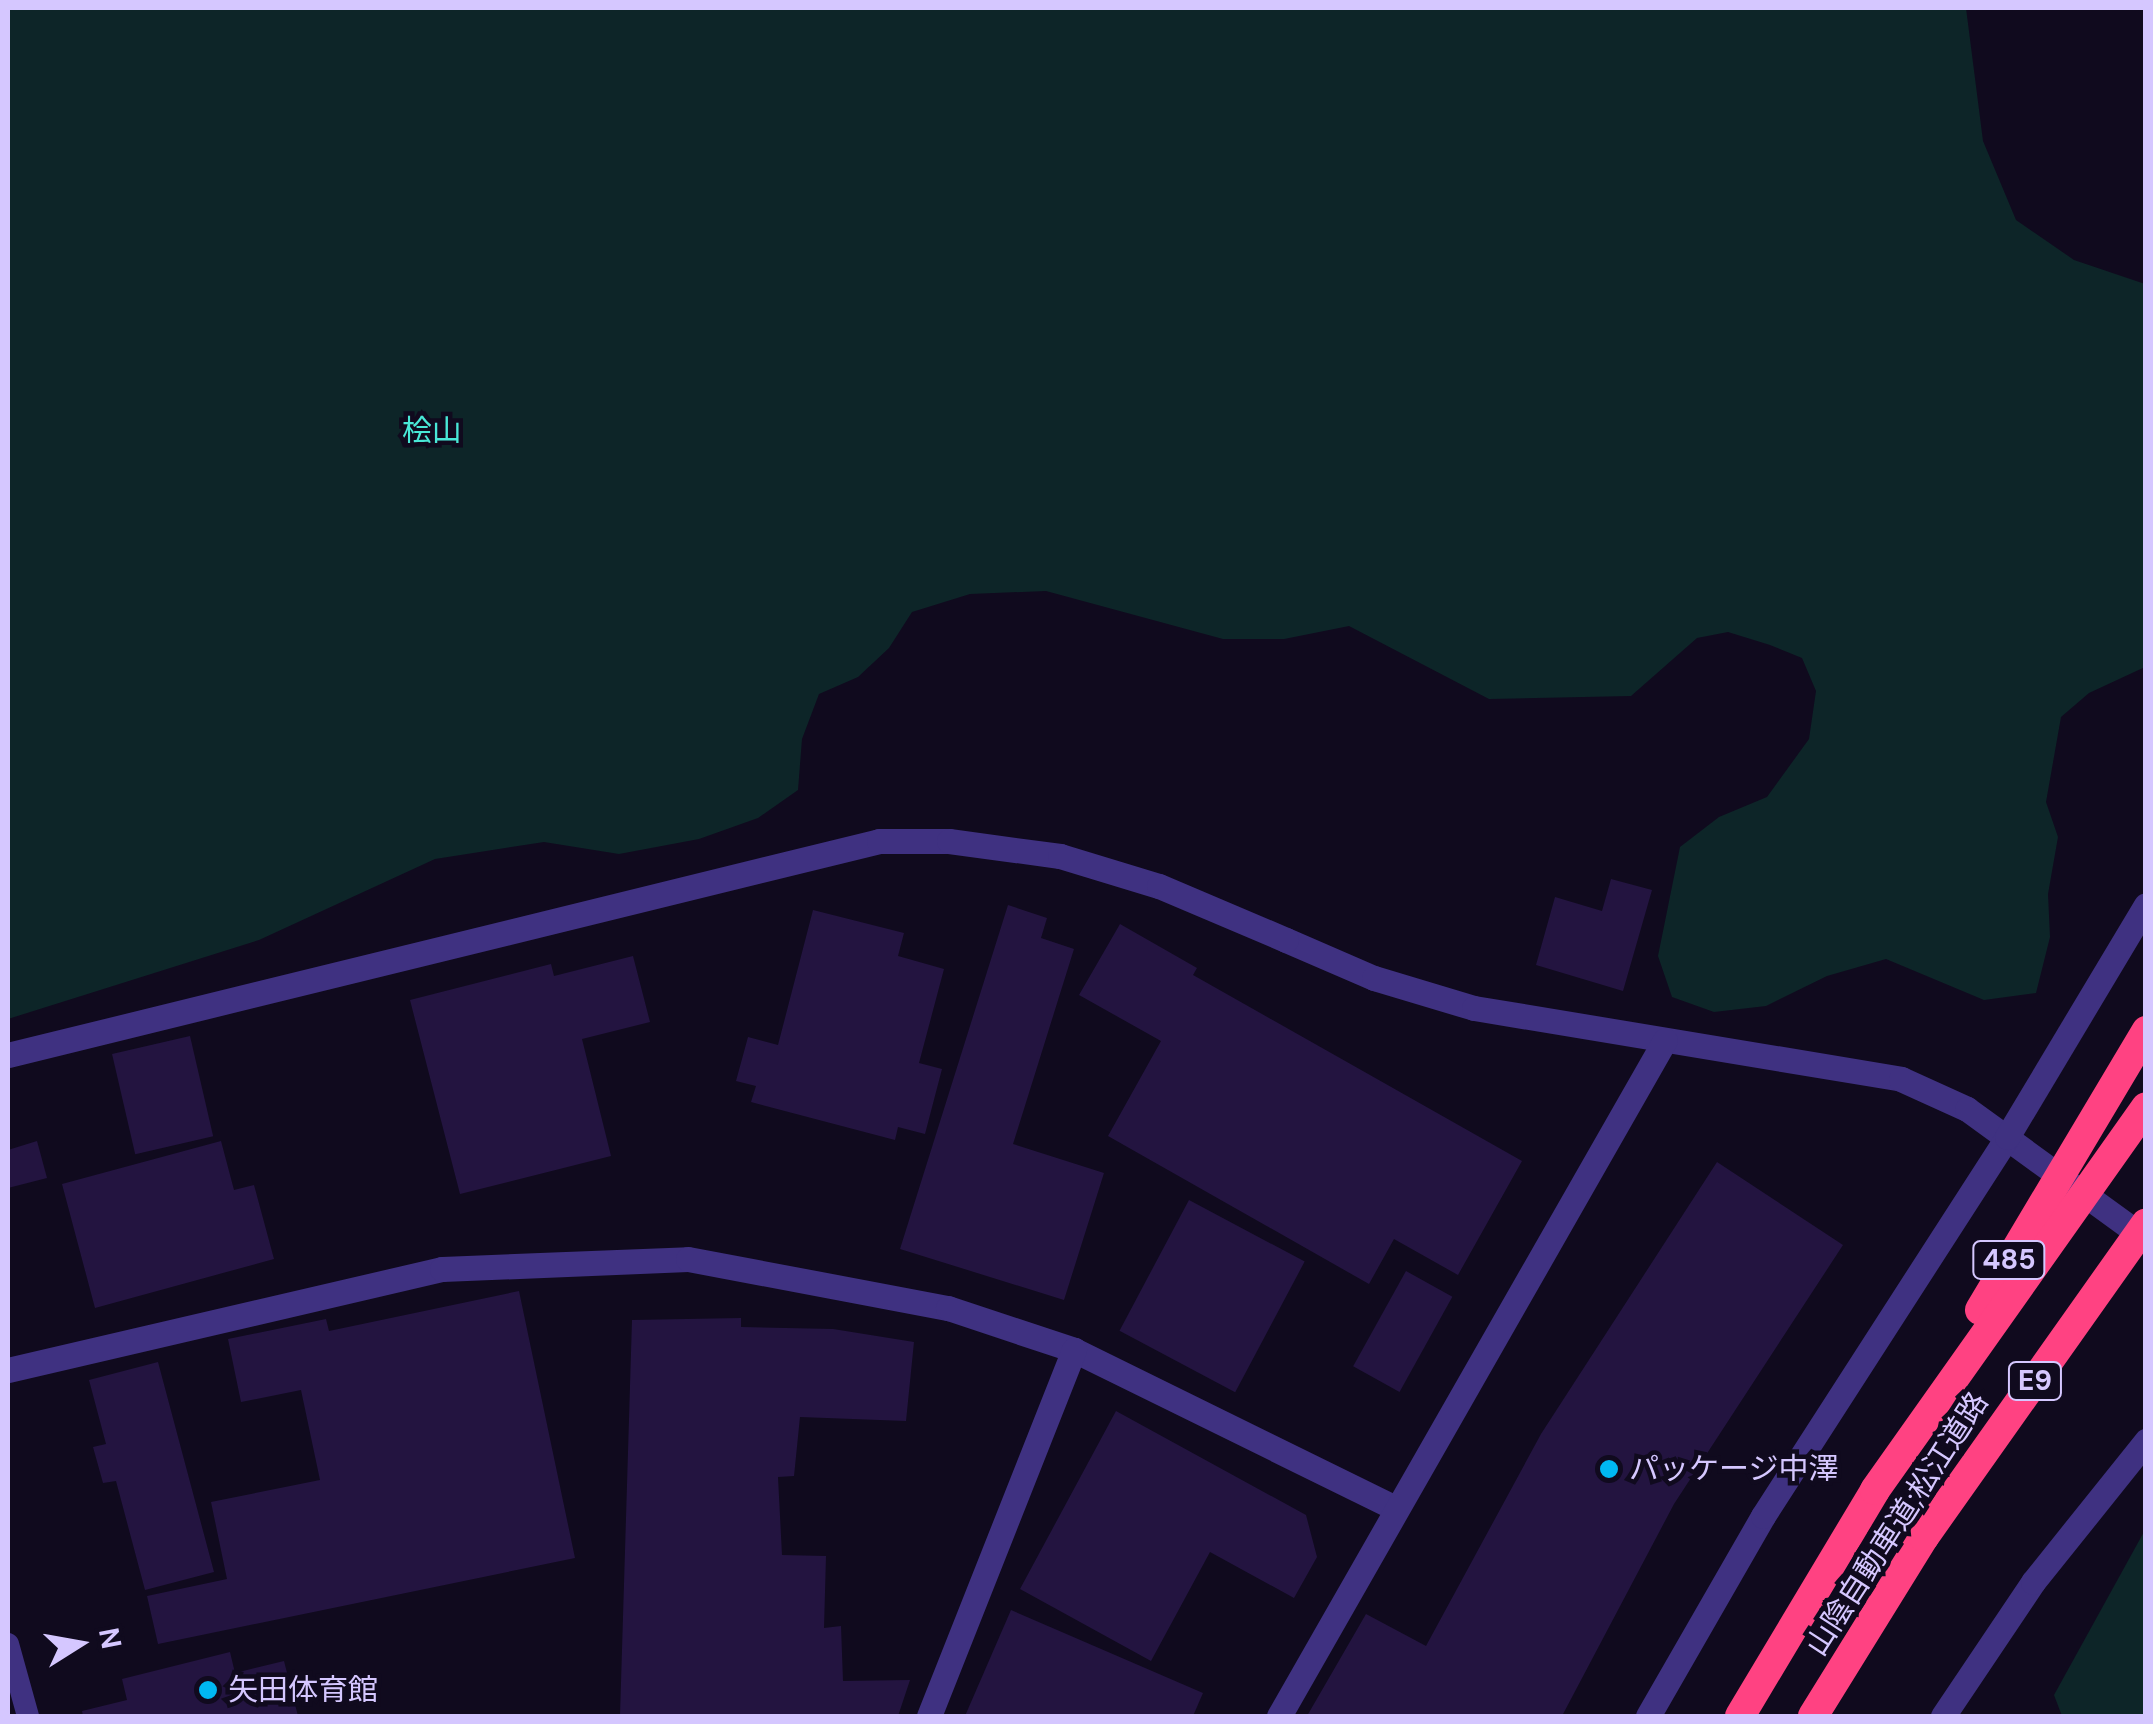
<!DOCTYPE html>
<html>
<head>
<meta charset="utf-8">
<style>
  body { margin:0 }
  #map { position:relative; width:2153px; height:1724px; overflow:hidden; background:#100a1e; font-family:"DM Sans","Noto Sans JP",sans-serif }
  div>[style] { position:absolute }
  [style*='--x'] { left:calc(var(--x)*1px); top:calc(var(--y)*1px); width:calc(var(--w)*1px); rotate:calc(var(--a)*1deg) }
  .green>* { inset:0; background:#0d2528 }
  .building>* { inset:0; background:#231440; transform-origin:0 0 }
  .service>* { height:22px; margin:-11px; padding:0 11px; transform-origin:11px; border-radius:11px; background:#3f3181 }
  .minor>* { height:25px; margin:-12.5px; padding:0 12.5px; transform-origin:12.5px; border-radius:12.5px; background:#3f3181 }
  .tertiary>* { height:25px; margin:-12.5px; padding:0 12.5px; transform-origin:12.5px; border-radius:12.5px; background:#3f3181 }
  .motorway>* { height:30px; margin:-15px; padding:0 15px; transform-origin:15px; border-radius:15px; background:#ff4282 }
  .dots>* { width:28px; height:28px; translate:-50% -50%; box-sizing:border-box; border:5px solid #100a1e; border-radius:50% }
  span { translate:-50% -50%; white-space:nowrap; text-align:center; line-height:1.15; -webkit-text-stroke:9px #100a1e; paint-order:stroke }
  .shield-label span { padding:2px 8px; background:#100a1e; border:2px solid; border-radius:8px; -webkit-text-stroke-width:0 }
  .shield-label { font-size:28px; color:#d5c7ff; font-weight:700 }
  .park-label { font-size:30px; color:#49e8d7 }
  .poi-label { font-size:30px; color:#d5c7ff }
  .left { translate:0 -50%; text-align:left }
  .street-label { font-size:30px; color:#d5c7ff }
  .frame { position:absolute; inset:0; border:10px solid #d5c7ff; pointer-events:none }
  .north { position:absolute; left:30px; top:1594px; width:100px; height:100px; -webkit-text-stroke:8px #100a1e; paint-order:stroke; rotate:79deg; font-size:28px; font-weight:700; line-height:40px; text-align:center; color:#d5c7ff }
  .north::after { content:''; display:block; margin:auto; width:35px; height:45px; background:#d5c7ff; clip-path:polygon(50% 0,100% 100%,50% 72%,0 100%) }
</style>
</head>
<body>
<div id="map">
  <div class="green">
    <i style="clip-path:polygon(8px 8px,1966px 8px,1983px 141px,2016px 220px,2074px 260px,2145px 284px,2145px 667px,2089px 693px,2061px 717px,2046px 802px,2058px 837px,2048px 894px,2050px 937px,2036px 993px,1984px 1000px,1886px 959px,1827px 976px,1766px 1006px,1714px 1012px,1672px 997px,1658px 956px,1680px 847px,1719px 817px,1767px 797px,1809px 739px,1816px 691px,1802px 658px,1770px 645px,1728px 632px,1697px 638px,1631px 696px,1489px 699px,1349px 626px,1284px 639px,1223px 639px,1046px 591px,970px 594px,912px 612px,889px 648px,858px 677px,819px 694px,802px 739px,798px 790px,758px 818px,699px 839px,619px 854px,544px 842px,435px 859px,259px 940px,8px 1019px)"></i>
    <i style="clip-path:polygon(2145px 1530px,2145px 1716px,2062px 1716px,2054px 1695px)"></i>
  </div>
  <div class="building">
    <i style="clip-path:polygon(1611px 879px,1652px 890px,1623px 991px,1536px 965px,1555px 897px,1602px 911px)"></i>
    <i style="clip-path:polygon(1008px 905px,1047px 918px,1041px 938px,1074px 949px,1013px 1144px,1104px 1173px,1064px 1300px,900px 1249px)"></i>
    <i style="clip-path:polygon(813px 910px,904px 933px,898px 956px,944px 969px,919px 1063px,942px 1069px,925px 1134px,898px 1127px,895px 1140px,751px 1102px,756px 1086px,736px 1081px,748px 1037px,778px 1045px)"></i>
    <i style="clip-path:polygon(1120px 924px,1197px 968px,1193px 975px,1522px 1161px,1458px 1275px,1394px 1239px,1369px 1284px,1108px 1136px,1161px 1041px,1079px 995px)"></i>
    <i style="clip-path:polygon(633px 956px,650px 1022px,582px 1039px,611px 1156px,460px 1194px,410px 1000px,551px 964px,554px 976px)"></i>
    <i style="left:190px;top:1036px;width:103px;height:80px;rotate:77deg"></i>
    <i style="clip-path:polygon(37px 1141px,47px 1178px,8px 1188px,8px 1150px)"></i>
    <i style="clip-path:polygon(221px 1141px,234px 1190px,254px 1185px,274px 1259px,95px 1308px,62px 1184px)"></i>
    <i style="clip-path:polygon(1717px 1162px,1843px 1245px,1674px 1504px,1562px 1716px,1307px 1716px,1366px 1614px,1426px 1646px,1541px 1434px)"></i>
    <i style="left:1189px;top:1200px;width:131px;height:148px;rotate:28deg"></i>
    <i style="left:1406px;top:1271px;width:53px;height:109px;rotate:29deg"></i>
    <i style="clip-path:polygon(519px 1291px,575px 1558px,158px 1644px,147px 1596px,227px 1579px,211px 1502px,320px 1480px,301px 1390px,241px 1402px,228px 1339px,326px 1319px,329px 1331px)"></i>
    <i style="clip-path:polygon(741px 1318px,741px 1327px,833px 1329px,914px 1342px,906px 1421px,800px 1417px,794px 1476px,778px 1477px,782px 1555px,826px 1556px,824px 1628px,841px 1626px,843px 1681px,910px 1680px,898px 1716px,620px 1716px,632px 1320px)"></i>
    <i style="clip-path:polygon(158px 1362px,214px 1572px,145px 1590px,116px 1481px,103px 1483px,93px 1447px,106px 1444px,89px 1380px)"></i>
    <i style="clip-path:polygon(1116px 1411px,1306px 1515px,1317px 1557px,1294px 1598px,1210px 1552px,1151px 1661px,1020px 1589px)"></i>
    <i style="clip-path:polygon(1011px 1610px,1203px 1693px,1193px 1716px,965px 1716px)"></i>
    <i style="clip-path:polygon(230px 1652px,235px 1673px,284px 1661px,298px 1716px,83px 1716px,82px 1711px,127px 1700px,122px 1679px)"></i>
  </div>
  <div class="service">
    <i style="--x:8;--y:1644;--w:75;--a:74.5"></i>
  </div>
  <div class="minor">
    <i style="--x:1286;--y:940;--w:96;--a:23.4"></i>
    <i style="--x:1374;--y:978;--w:104;--a:16.7"></i>
    <i style="--x:1474;--y:1008;--w:433;--a:9.4"></i>
    <i style="--x:1901;--y:1079;--w:72;--a:24.4"></i>
    <i style="--x:1967;--y:1109;--w:221;--a:36"></i>
    <i style="--x:8;--y:1370;--w:446;--a:-13.1"></i>
    <i style="--x:442;--y:1269;--w:246;--a:-2.3"></i>
    <i style="--x:688;--y:1259;--w:265;--a:10.7"></i>
    <i style="--x:948;--y:1308;--w:133;--a:18.4"></i>
    <i style="--x:1074;--y:1350;--w:358;--a:26.2"></i>
    <i style="--x:929;--y:1716;--w:394;--a:-68.4"></i>
    <i style="--x:1279;--y:1716;--w:778;--a:-60.27"></i>
    <i style="--x:1648;--y:1716;--w:231;--a:-60.1"></i>
    <i style="--x:1763;--y:1516;--w:451;--a:-57.2"></i>
    <i style="--x:2007;--y:1137;--w:270;--a:-59.1"></i>
    <i style="--x:1943;--y:1716;--w:161;--a:-56.1"></i>
    <i style="--x:2033;--y:1582;--w:181;--a:-51.3"></i>
  </div>
  <div class="tertiary">
    <i style="--x:8;--y:1055;--w:897;--a:-13.8"></i>
    <i style="--x:879;--y:841;--w:70;--a:0"></i>
    <i style="--x:949;--y:841;--w:112;--a:7.7"></i>
    <i style="--x:1060;--y:856;--w:103;--a:16.9"></i>
    <i style="--x:1159;--y:886;--w:138;--a:23"></i>
  </div>
  <div class="motorway">
    <i style="--x:1980;--y:1310;--w:325;--a:-59.2"></i>
    <i style="--x:1740;--y:1716;--w:263;--a:-59.1"></i>
    <i style="--x:1875;--y:1490;--w:469;--a:-54.7"></i>
    <i style="--x:1813;--y:1716;--w:211;--a:-58.2"></i>
    <i style="--x:1924;--y:1537;--w:384;--a:-54.7"></i>
  </div>
  <div class="dots">
    <i style="left:1609px;top:1469px;background:#00b8f2"></i>
    <i style="left:208px;top:1690px;background:#00b8f2"></i>
  </div>
  <div class="shield-label">
    <span style="left:2009px;top:1260px">485</span>
    <span style="left:2035px;top:1381px">E9</span>
  </div>
  <div class="park-label">
    <span style="left:432px;top:431px">桧山</span>
  </div>
  <div class="poi-label">
    <span class="left" style="left:1629px;top:1469px">パッケージ中澤</span>
    <span class="left" style="left:228px;top:1690px">矢田体育館</span>
  </div>
  <div class="street-label">
    <span style="left:1897px;top:1524px;rotate:-57deg">山陰自動車道;松江道路</span>
  </div>
  <div class="frame"></div>
  <div class="north">N</div>
</div>
</body>
</html>
